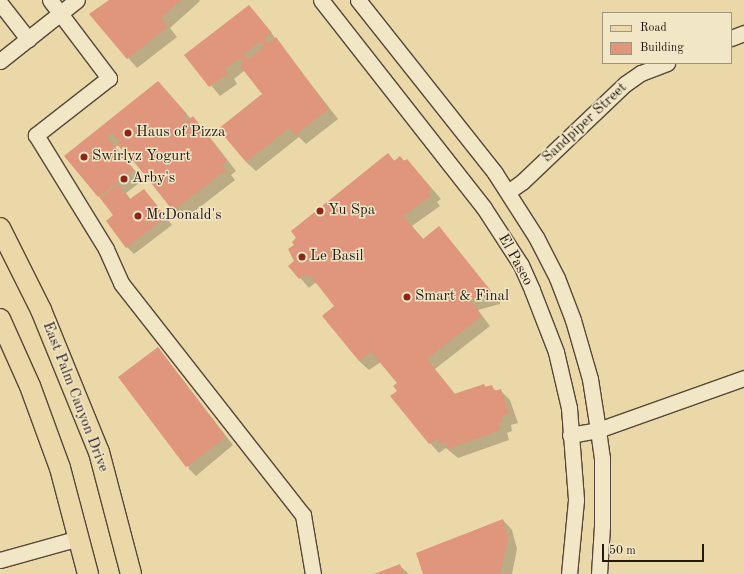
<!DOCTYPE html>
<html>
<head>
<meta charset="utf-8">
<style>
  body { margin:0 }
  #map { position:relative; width:744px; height:574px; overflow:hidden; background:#ead8a8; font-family:"Old Standard TT",serif }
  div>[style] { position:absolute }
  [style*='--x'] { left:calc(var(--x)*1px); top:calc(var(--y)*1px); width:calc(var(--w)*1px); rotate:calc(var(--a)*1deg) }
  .shadow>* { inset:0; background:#0003 }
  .building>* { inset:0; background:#df967c; transform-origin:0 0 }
  .roads { filter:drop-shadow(1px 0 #564838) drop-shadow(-1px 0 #564838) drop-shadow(0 1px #564838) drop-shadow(0 -1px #564838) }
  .minor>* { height:15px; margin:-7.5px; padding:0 7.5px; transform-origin:7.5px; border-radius:7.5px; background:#f1e6c6 }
  .major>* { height:20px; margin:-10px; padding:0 10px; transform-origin:10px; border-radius:10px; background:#ead8a8 }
  .dots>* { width:11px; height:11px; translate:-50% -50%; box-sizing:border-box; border:2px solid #f1e6c6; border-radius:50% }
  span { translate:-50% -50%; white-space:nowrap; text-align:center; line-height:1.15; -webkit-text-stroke:3px #f1e6c6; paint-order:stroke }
  .street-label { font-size:15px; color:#241813 }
  .poi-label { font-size:15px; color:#241813 }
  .left { translate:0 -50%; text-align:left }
  .legend { position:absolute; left:602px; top:12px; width:130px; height:52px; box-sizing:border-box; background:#f1e6c6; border:1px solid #9f947e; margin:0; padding:5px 7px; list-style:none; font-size:12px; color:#241813 }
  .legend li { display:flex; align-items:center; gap:8px; height:20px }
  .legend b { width:20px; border:1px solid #9f947e }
  .scale { position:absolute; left:602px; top:544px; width:102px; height:18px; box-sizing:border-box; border:2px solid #241813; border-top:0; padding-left:5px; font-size:12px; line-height:14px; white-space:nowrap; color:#241813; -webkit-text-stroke:3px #f1e6c6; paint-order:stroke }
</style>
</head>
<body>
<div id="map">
  <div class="shadow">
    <i style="clip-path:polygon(110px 0,199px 0,200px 1px,170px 28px,177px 37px,137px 68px,91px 15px)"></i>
    <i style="clip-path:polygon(258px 16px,338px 119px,306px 144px,299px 137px,256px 171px,246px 162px,264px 94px,245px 70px,234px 79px,237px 84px,220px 96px,186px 55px)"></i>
    <i style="clip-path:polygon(158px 82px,191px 119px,202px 127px,236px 171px,231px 175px,235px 180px,183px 220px,134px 162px,119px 145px,115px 147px,143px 180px,126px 193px,131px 200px,151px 198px,172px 225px,134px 254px,127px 247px,114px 215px,66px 156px)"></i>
    <i style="clip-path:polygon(388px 155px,395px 161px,407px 160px,441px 199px,437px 202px,440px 206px,412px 226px,424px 240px,439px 228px,500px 302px,500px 304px,478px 310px,490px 326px,435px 369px,456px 395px,484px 385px,487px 388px,491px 386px,496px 391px,500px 390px,510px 400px,518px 423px,511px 425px,512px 431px,507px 433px,509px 440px,458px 458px,446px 448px,439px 453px,430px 443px,392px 396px,398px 391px,398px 383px,381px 362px,369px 370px,359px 361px,336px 307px,319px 285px,315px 283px,309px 288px,290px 266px,295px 262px,296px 245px)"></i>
    <i style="clip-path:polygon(158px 348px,233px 445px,196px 476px,189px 469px)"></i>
    <i style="clip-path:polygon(503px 520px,512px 530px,517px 549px,512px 574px,424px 574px)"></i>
    <i style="clip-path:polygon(400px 566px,409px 574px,377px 574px)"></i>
  </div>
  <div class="building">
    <i style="clip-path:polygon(109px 0,181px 0,161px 18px,168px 27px,127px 59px,89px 14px)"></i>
    <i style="clip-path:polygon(evenodd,249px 5px,272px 33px,264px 38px,268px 43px,276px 37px,329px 109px,295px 135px,289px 128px,246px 162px,218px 129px,262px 94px,240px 66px,244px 63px,240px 58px,225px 69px,228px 74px,209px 87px,184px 55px,249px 5px,260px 42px,264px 46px,248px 60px,244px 54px,260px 42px)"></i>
    <i style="clip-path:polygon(158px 81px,187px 114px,183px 117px,186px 122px,193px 116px,227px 161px,222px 165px,226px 170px,173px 211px,126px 151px,124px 153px,117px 144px,120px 142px,112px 133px,107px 137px,134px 170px,98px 197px,64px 156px)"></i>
    <i style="clip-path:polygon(388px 153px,394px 161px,400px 156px,404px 161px,407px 159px,432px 189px,428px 192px,431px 196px,403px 216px,423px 239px,439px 226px,491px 291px,491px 295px,470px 300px,482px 316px,427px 359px,454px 394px,484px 384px,485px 387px,492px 385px,494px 391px,501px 389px,509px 413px,502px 416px,503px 422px,498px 423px,500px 430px,448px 449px,446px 442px,440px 444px,436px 439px,429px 444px,390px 396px,397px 391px,393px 386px,397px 383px,371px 352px,359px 361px,322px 316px,334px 306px,310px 275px,308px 277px,305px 275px,299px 279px,288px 266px,294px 261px,288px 249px,294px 245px,292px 242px,296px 238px,291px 231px)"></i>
    <i style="clip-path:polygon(118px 184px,130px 199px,144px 189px,166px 217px,126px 248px,106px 221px,113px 215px,100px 198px)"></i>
    <i style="left:158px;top:347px;width:113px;height:50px;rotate:53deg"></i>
    <i style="clip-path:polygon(503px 519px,508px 538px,500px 574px,423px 574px,416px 553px)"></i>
    <i style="clip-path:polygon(400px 564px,404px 574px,374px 574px)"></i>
  </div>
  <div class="roads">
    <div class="minor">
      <i style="--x:50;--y:0;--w:98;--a:52.9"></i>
      <i style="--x:109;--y:78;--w:93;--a:142"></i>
      <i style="--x:36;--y:135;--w:134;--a:58.4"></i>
      <i style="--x:106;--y:249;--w:37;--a:66"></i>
      <i style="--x:121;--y:283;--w:295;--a:51.9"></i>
      <i style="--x:303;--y:515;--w:60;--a:80.4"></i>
      <i style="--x:321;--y:0;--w:264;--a:51.9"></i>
      <i style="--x:484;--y:208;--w:68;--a:57"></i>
      <i style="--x:521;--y:265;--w:27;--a:66"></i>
      <i style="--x:532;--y:290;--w:66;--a:68.8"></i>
      <i style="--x:556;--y:352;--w:57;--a:76.9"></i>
      <i style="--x:569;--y:408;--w:92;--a:85.6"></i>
      <i style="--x:576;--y:500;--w:74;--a:95.4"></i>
      <i style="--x:358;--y:0;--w:221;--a:51.6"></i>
      <i style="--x:495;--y:173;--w:76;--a:57.4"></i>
      <i style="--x:536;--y:237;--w:46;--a:62.9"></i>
      <i style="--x:557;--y:278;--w:45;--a:69.1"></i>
      <i style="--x:573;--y:320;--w:61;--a:73.9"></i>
      <i style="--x:590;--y:379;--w:52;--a:81.1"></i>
      <i style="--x:598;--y:430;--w:28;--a:82"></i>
      <i style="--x:602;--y:458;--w:68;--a:90"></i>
      <i style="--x:602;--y:526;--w:48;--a:93.6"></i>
      <i style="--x:0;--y:3;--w:46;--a:52.1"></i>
      <i style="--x:731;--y:38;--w:14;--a:-21"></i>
      <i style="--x:0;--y:61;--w:98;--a:-38.4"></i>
      <i style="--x:508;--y:192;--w:17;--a:-36"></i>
      <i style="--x:522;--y:182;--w:142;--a:-43.6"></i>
      <i style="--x:625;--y:84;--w:19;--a:-35"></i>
      <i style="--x:641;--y:73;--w:28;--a:-21"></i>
      <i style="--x:570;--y:435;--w:28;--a:-10"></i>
      <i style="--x:598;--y:430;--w:155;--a:-19.6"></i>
      <i style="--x:0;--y:560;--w:82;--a:-15.6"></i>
    </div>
    <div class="major">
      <i style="--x:0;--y:228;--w:92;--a:63.4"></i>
      <i style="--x:41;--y:310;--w:153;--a:67.8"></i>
      <i style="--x:99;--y:452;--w:126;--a:75.3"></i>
      <i style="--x:0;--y:319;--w:73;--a:65.9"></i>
      <i style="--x:30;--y:386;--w:87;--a:69.9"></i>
      <i style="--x:60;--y:468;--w:110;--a:75.2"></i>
    </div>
  </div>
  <div class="dots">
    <i style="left:128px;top:133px;background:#8f2418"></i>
    <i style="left:84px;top:157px;background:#8f2418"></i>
    <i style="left:124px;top:179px;background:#8f2418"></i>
    <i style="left:320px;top:211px;background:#8f2418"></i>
    <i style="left:138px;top:216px;background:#8f2418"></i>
    <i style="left:302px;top:257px;background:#8f2418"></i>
    <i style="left:407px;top:297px;background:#8f2418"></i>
  </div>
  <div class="street-label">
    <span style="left:585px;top:123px;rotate:-43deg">Sandpiper Street</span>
    <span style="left:515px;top:260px;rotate:61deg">El Paseo</span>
    <span style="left:75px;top:397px;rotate:69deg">East Palm Canyon Drive</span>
  </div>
  <div class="poi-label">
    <span class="left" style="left:136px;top:133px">Haus of Pizza</span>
    <span class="left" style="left:92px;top:157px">Swirlyz Yogurt</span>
    <span class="left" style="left:132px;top:179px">Arby's</span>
    <span class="left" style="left:328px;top:211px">Yu Spa</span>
    <span class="left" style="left:146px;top:216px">McDonald's</span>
    <span class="left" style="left:310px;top:257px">Le Basil</span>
    <span class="left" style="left:415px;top:297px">Smart &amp; Final</span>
  </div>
  <ul class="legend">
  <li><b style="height:5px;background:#ead8a8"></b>Road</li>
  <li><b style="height:11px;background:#df967c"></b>Building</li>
  </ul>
  <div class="scale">50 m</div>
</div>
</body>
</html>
